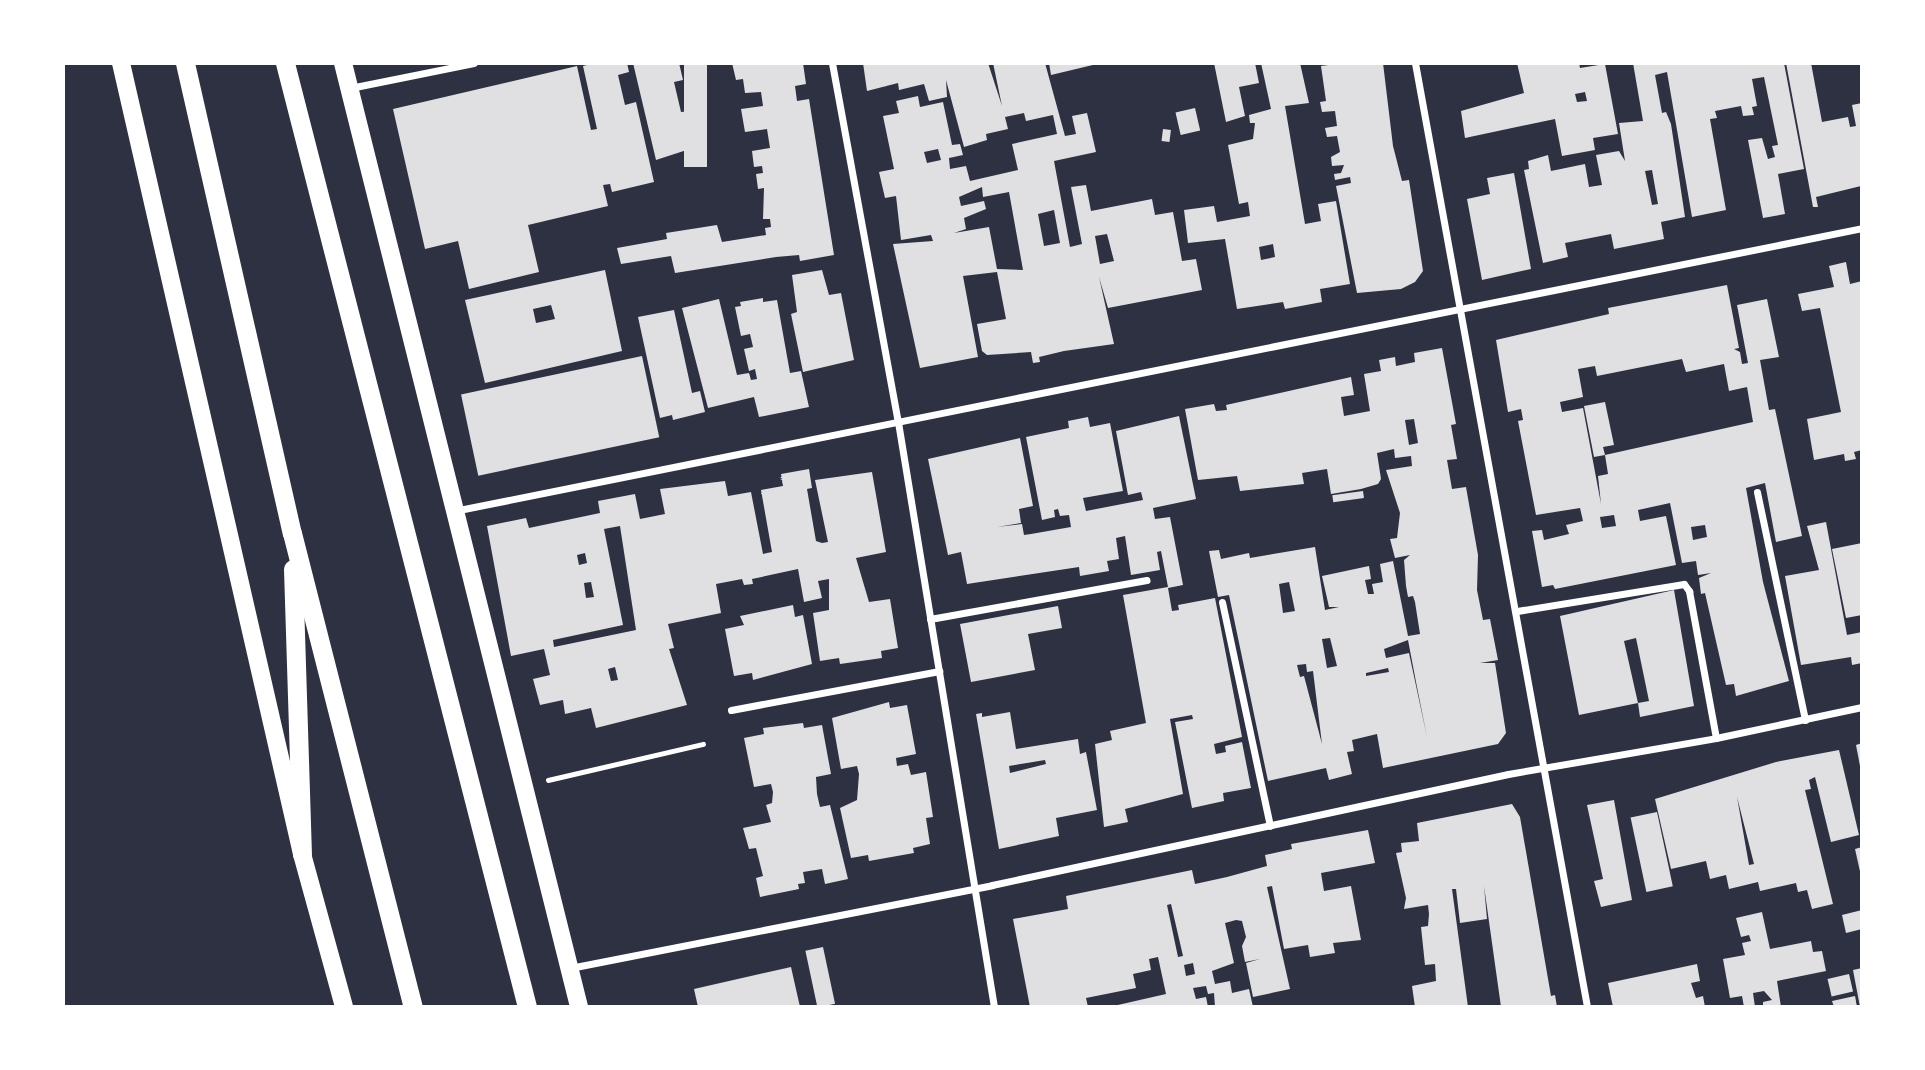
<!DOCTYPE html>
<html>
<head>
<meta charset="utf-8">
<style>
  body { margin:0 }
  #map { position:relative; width:1925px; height:1070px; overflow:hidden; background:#2d3142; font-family:Lora,serif }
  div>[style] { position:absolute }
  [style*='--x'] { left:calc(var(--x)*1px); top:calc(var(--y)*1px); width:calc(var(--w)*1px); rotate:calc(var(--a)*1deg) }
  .building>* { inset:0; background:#e0e0e3; transform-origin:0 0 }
  .path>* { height:4.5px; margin:-2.25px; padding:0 2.25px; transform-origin:2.25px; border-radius:2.25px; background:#fff }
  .minor>* { height:7px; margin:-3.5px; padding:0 3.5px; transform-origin:3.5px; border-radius:3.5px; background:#fff }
  .primary>* { height:18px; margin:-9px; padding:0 9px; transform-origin:9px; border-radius:9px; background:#fff }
  .trunk>* { height:19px; margin:-9.5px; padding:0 9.5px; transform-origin:9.5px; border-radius:9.5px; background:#fff }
  span { translate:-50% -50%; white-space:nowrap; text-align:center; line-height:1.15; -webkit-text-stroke:7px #fff; paint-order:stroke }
  .frame { position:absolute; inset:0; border:65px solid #fff; pointer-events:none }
</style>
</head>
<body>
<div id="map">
  <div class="building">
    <i style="clip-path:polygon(595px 63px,627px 63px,629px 72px,618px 75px,625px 105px,636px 102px,654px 182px,612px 192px,610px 184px,603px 185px,608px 206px,528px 225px,539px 272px,469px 289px,458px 241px,425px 249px,393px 109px,577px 66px,591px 130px,597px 129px,583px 66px)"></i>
    <i style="clip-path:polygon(633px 63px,679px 63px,683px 80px,674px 82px,681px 112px,691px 111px,699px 146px,656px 160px)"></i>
    <i style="left:684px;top:63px;width:23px;height:104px"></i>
    <i style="clip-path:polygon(732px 63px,803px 63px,806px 84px,795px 86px,797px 101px,809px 99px,834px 255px,800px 261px,799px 255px,776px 257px,675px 273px,671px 256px,621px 264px,617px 248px,667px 239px,666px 233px,717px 225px,722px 242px,766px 235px,765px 228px,771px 227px,770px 219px,763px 219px,764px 188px,758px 189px,756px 174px,763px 173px,762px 166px,754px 167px,752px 151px,770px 148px,767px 129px,745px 132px,741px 109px,763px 106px,761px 92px,745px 93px,743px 79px,736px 80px)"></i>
    <i style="clip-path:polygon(evenodd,863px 63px,988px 63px,1002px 106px,993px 63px,1045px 63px,1065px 136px,1076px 134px,1072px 116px,1087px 113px,1096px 152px,1054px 161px,1070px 247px,1082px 244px,1071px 187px,1086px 185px,1091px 211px,1152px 199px,1155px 215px,1173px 212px,1182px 261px,1196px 259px,1202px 290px,1108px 308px,1099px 277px,1114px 344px,1064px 351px,1039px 357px,1040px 362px,1033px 363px,1031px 352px,987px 355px,982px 351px,977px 324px,1006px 319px,997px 272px,963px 276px,978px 357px,920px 368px,893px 244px,933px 241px,931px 235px,901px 240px,896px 196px,885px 198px,879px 172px,894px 169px,883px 116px,899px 113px,896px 101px,918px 96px,920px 107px,943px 102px,952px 145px,960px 144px,963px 155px,949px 158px,950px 169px,966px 166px,970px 181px,1018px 170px,1012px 144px,1057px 134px,1053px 115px,1026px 121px,1024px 113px,1005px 117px,1008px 129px,986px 134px,987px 140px,964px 147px,946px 80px,947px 97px,929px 101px,924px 84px,899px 90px,898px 83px,867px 91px,863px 63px,938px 149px,941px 160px,927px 163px,924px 152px,938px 149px,863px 63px,982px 187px,983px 197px,1009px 192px,1023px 270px,997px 269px,989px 227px,954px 233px,966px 229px,964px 218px,986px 209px,984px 201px,961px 206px,959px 197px,982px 187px,863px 63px,1054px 210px,1060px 243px,1044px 246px,1038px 214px,1054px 210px,863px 63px,1107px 234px,1114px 261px,1100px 264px,1095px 236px,1107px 234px)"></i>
    <i style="clip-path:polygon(1049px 63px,1097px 63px,1097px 64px,1051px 75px)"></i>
    <i style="clip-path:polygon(1214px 63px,1255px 63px,1259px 83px,1239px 87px,1245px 116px,1226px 122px)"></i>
    <i style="clip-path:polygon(evenodd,1261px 63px,1300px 63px,1309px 103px,1285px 106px,1305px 224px,1321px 221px,1318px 204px,1336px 201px,1350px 284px,1320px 289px,1322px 302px,1285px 309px,1283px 302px,1237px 309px,1225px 239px,1188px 243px,1184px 210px,1214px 206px,1217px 222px,1250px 216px,1248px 202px,1239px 204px,1228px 145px,1253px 139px,1255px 123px,1250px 123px,1249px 115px,1271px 109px,1261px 63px,1273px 244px,1275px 257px,1261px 260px,1259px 247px,1273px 244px)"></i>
    <i style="clip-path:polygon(1343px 63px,1383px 63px,1393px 146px,1402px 181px,1409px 180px,1423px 271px,1415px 282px,1401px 289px,1357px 293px,1336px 186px,1351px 183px,1350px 177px,1335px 180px,1334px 174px,1341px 173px,1344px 165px,1332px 166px,1331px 157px,1340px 152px,1337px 136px,1327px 137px,1325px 128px,1337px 126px,1335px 111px,1322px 112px,1320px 102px,1326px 101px,1321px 66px)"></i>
    <i style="clip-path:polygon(evenodd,1517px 63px,1579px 63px,1580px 68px,1605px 64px,1618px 134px,1593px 138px,1595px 150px,1562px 156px,1555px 119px,1465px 138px,1461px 111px,1524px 93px,1517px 63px,1585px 92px,1587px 101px,1577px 102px,1575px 94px,1585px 92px)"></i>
    <i style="clip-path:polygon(evenodd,1633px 63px,1784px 63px,1804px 169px,1778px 174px,1785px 214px,1763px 218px,1748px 140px,1762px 138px,1768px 159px,1775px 157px,1772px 146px,1778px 145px,1764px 77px,1752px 79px,1757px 106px,1752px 107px,1754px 115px,1743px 116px,1741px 106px,1715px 111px,1717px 118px,1710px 119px,1726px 210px,1692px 217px,1667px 72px,1655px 75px,1662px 113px,1666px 112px,1671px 124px,1685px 217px,1661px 222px,1664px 239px,1614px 249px,1611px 234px,1565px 243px,1568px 257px,1543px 263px,1524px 170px,1529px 169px,1528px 161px,1548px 155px,1551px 171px,1585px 164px,1589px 187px,1602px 185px,1596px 155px,1619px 151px,1625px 161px,1619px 123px,1643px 121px,1633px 63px,1652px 170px,1658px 204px,1652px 205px,1645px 171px,1652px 170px)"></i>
    <i style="clip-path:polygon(1786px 63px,1811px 63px,1822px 122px,1848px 117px,1850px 127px,1856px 126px,1852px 105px,1862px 103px,1861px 186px,1816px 197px,1818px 207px,1813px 207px)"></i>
    <i style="left:1195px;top:108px;width:23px;height:20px;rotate:77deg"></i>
    <i style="left:1163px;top:129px;width:8px;height:12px;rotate:7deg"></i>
    <i style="clip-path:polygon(1514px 173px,1531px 269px,1482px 280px,1467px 199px,1490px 194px,1487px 178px)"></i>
    <i style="clip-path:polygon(1846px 262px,1850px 284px,1862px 281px,1862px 450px,1854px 452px,1856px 459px,1845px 461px,1844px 454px,1814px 460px,1807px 419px,1841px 412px,1820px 308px,1802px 311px,1798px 294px,1834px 287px,1829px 266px)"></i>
    <i style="clip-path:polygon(evenodd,605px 270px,622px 351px,485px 383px,465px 300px,605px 270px,551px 305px,555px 319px,536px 323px,533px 309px,551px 305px)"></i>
    <i style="clip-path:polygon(822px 270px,829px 295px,841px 293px,854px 360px,803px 372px,791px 314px,797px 312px,792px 275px)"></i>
    <i style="clip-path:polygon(evenodd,1727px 285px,1739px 348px,1734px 349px,1740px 352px,1742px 364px,1748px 363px,1737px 305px,1767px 299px,1779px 357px,1760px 360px,1769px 410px,1775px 409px,1802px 536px,1776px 542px,1765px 483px,1746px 488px,1763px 582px,1789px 681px,1736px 696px,1734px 684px,1726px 685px,1705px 593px,1701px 594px,1699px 578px,1711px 573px,1698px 575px,1696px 561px,1682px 563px,1670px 503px,1638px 510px,1640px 521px,1666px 516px,1676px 565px,1555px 589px,1553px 585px,1542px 587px,1532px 531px,1542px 530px,1544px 540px,1569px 534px,1566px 525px,1583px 521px,1580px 508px,1536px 515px,1518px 421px,1523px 420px,1521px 409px,1508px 412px,1496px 340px,1609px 314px,1608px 308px,1727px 285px,1682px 359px,1686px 372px,1724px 364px,1729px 391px,1747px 387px,1753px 422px,1605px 455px,1603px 447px,1614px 445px,1605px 402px,1584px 406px,1594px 457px,1605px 455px,1608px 474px,1598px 476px,1601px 504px,1583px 408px,1562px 412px,1560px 402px,1583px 397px,1578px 369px,1595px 366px,1597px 376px,1682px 359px,1727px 285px,1614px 515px,1616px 526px,1602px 528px,1600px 517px,1614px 515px,1727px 285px,1705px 525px,1707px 537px,1693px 540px,1691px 527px,1705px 525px)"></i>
    <i style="clip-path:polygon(763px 298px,763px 302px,777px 300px,790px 373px,801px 371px,809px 407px,759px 417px,754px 397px,708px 408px,682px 308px,719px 299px,737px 375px,749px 373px,751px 380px,757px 379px,755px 369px,749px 371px,744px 349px,753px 347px,750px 334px,741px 336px,735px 307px,741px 306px,740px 302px)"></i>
    <i style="clip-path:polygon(674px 310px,692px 393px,700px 391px,705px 412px,673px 420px,672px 415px,660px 418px,638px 317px)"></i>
    <i style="clip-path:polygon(evenodd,1442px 348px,1456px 424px,1451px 425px,1457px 459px,1447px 460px,1452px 489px,1466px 487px,1478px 555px,1477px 590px,1483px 620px,1490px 619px,1498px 660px,1480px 663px,1495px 663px,1506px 733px,1498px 744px,1383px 768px,1377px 734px,1352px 740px,1354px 751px,1347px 752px,1352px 774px,1329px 780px,1326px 768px,1268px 781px,1229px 595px,1218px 597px,1209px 551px,1219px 550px,1221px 559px,1249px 553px,1250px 558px,1315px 547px,1325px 610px,1339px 607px,1329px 607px,1322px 576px,1369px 566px,1371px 579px,1365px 580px,1368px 594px,1374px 594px,1372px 584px,1383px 582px,1380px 564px,1393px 561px,1408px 636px,1420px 634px,1415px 602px,1413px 596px,1408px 597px,1406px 586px,1404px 560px,1410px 555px,1395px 558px,1390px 539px,1397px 538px,1400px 513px,1386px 470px,1412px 466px,1411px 456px,1395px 458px,1394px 449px,1377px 453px,1381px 479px,1378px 484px,1361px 489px,1331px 494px,1327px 469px,1302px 473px,1304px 484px,1240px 491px,1237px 476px,1198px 480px,1185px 409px,1214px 404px,1216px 411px,1227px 410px,1226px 405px,1351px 377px,1354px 395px,1341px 397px,1344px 416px,1370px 411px,1364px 374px,1381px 371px,1379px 360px,1395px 357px,1396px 366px,1415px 362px,1414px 353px,1442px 348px,1414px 419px,1418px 443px,1409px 445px,1405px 420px,1414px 419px,1442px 348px,1289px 582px,1295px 611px,1283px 613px,1279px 584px,1289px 582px,1442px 348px,1330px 638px,1337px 666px,1327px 668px,1322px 639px,1330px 638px,1442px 348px,1408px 640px,1416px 682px,1427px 737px,1409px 653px,1386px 658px,1384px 649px,1408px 640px,1442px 348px,1306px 664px,1307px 672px,1313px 671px,1322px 744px,1304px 676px,1300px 677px,1297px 665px,1306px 664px,1442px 348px,1388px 668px,1389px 672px,1366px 676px,1366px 673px,1388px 668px)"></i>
    <i style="left:642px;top:356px;width:83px;height:185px;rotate:78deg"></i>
    <i style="clip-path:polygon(1179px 416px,1196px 499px,1153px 508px,1155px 519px,1170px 517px,1183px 585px,1168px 588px,1172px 611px,1179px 610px,1178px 605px,1215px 598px,1242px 737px,1214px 744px,1216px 754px,1226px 752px,1225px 746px,1242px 742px,1251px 788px,1223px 793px,1224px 801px,1192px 808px,1175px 722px,1193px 719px,1192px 715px,1170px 719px,1183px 794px,1125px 809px,1128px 822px,1104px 827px,1095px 744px,1112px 740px,1110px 731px,1146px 723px,1123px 595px,1168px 587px,1161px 551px,1157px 552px,1160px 570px,1131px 575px,1125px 536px,1116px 538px,1119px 559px,1107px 561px,1109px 571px,1080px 576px,1079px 567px,967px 584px,961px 552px,948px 555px,928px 459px,1020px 438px,1033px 506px,1019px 509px,1021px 523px,997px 527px,1022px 524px,1024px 535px,1031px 534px,1071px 527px,1069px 515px,1060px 516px,1058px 509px,1054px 510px,1055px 517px,1042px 520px,1026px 437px,1069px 428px,1068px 421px,1088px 417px,1090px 427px,1110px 423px,1123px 491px,1083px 498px,1086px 511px,1143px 500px,1141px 492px,1128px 495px,1116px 431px)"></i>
    <i style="clip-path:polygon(evenodd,809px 469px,812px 488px,807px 489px,816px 541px,822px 543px,828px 542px,815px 480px,872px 472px,886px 552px,856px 558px,869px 602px,890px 599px,898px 648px,881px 651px,882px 658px,840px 664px,839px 658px,820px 661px,813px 613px,829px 610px,829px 579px,818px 581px,822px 598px,804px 602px,798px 569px,752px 579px,753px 584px,744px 585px,742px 579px,716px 584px,721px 613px,668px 624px,674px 648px,669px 649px,687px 705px,596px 728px,591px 708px,565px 714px,563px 700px,540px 705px,533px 679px,550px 675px,544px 649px,511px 656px,487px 526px,526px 518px,529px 528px,600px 513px,598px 501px,635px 494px,640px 519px,665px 514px,660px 489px,725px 481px,728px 496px,751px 492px,763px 554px,767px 553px,772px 552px,761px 490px,783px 486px,781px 474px,809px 469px,620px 526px,636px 630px,554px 647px,553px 640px,623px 625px,604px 529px,620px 526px,809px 469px,585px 553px,587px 563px,579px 565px,577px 555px,585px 553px,809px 469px,591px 582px,594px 597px,586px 598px,584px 583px,591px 582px,809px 469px,615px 667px,618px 680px,611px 681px,608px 669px,615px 667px)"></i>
    <i style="left:1363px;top:491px;width:7px;height:31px;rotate:82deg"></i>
    <i style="clip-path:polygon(1826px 522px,1847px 635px,1862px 632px,1862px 663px,1852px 665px,1851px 657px,1801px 665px,1785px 576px,1819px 570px,1807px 526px)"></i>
    <i style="clip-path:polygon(1862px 543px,1862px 615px,1846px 618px,1832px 549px)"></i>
    <i style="clip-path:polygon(1674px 590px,1694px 706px,1640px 717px,1638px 703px,1649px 701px,1636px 638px,1624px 641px,1638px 703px,1579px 715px,1560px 616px)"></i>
    <i style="clip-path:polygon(793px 605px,795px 617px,803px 615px,812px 664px,753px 680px,752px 673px,734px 676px,725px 629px,744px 625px,740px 616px)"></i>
    <i style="clip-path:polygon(1058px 606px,1062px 628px,1028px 634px,1035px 670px,971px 682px,960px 624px)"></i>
    <i style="clip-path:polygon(889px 702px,890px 708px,907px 705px,916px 754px,896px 758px,897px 766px,908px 764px,911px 775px,926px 772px,933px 817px,926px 818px,930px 844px,913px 848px,914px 853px,869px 861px,868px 855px,851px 858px,840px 808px,857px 800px,859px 774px,857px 766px,841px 769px,832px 718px)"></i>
    <i style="clip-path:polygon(evenodd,1010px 712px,1016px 749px,1078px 739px,1080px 754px,1086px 752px,1097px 810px,1056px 818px,1059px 836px,999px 849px,976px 714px,982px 713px,982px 717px,1010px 712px,1045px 760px,1046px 764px,1010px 773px,1009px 766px,1045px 760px)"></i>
    <i style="clip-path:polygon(803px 723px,804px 728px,822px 725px,831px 774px,816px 777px,817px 794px,820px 807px,830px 805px,848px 879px,825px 884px,822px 869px,803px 872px,805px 883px,798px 884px,799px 889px,760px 897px,756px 878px,763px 876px,756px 848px,749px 849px,743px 828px,771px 822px,766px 805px,772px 803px,773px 792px,771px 784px,754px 787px,744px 738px,764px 734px,763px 728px)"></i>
    <i style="clip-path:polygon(1862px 743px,1862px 770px,1861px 771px,1856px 745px)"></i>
    <i style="clip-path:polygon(evenodd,1839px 750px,1859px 835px,1831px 842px,1815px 777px,1809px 780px,1811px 789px,1805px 790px,1833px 904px,1812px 909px,1807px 890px,1798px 892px,1796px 883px,1760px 891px,1758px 882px,1729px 889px,1726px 875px,1710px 879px,1706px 861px,1671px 869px,1655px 799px,1776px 762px,1839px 750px,1737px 797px,1754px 864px,1749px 865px,1737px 797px)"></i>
    <i style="clip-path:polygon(1614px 800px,1632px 900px,1601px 907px,1594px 881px,1603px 879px,1587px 805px)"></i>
    <i style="clip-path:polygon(1512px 804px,1520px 817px,1551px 996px,1555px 995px,1557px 1007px,1501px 1007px,1484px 886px,1487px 919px,1460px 923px,1456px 889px,1452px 889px,1468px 1007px,1415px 1007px,1412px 986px,1436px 981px,1435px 964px,1425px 965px,1421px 927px,1428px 926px,1429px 914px,1428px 905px,1404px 909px,1406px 898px,1396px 853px,1402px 852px,1401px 843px,1419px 841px,1417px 823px)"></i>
    <i style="left:1657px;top:812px;width:76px;height:27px;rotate:78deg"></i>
    <i style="clip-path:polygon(evenodd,1368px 830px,1375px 863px,1321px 873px,1324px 891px,1351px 886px,1361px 940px,1333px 943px,1335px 953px,1310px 957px,1308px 945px,1284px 949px,1272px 886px,1267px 887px,1290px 989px,1253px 997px,1246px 963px,1260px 959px,1245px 962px,1242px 946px,1246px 937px,1242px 921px,1236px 920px,1225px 923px,1234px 963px,1212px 971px,1215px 984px,1230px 981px,1232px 993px,1249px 989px,1253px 1007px,1215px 1007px,1214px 993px,1208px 994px,1206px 986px,1193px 988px,1196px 999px,1206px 997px,1208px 1007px,1109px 1007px,1166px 994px,1158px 957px,1149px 959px,1151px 970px,1133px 974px,1136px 988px,1086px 998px,1088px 1007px,1030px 1007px,1013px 919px,1068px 909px,1066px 896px,1192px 870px,1195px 884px,1227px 877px,1267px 866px,1265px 855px,1292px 849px,1291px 844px,1368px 830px,1171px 904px,1183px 956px,1178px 957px,1167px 905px,1171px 904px,1368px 830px,1193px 963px,1195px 974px,1186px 976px,1184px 965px,1193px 963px)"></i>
    <i style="clip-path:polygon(1862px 847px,1862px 876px,1861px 876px,1855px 849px)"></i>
    <i style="clip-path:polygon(1862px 910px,1862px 929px,1846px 933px,1842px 915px)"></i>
    <i style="clip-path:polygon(1762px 912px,1770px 949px,1811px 941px,1813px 952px,1822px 951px,1826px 971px,1777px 981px,1781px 1007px,1763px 1007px,1763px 1002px,1772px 1000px,1764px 991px,1753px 993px,1755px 1007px,1744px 1007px,1742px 996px,1730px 998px,1723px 959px,1745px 955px,1742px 943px,1751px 941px,1749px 935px,1741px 937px,1736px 918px)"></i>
    <i style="left:823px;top:947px;width:58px;height:18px;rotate:78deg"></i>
    <i style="clip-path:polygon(1697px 964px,1700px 981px,1691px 983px,1696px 998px,1703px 996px,1705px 1007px,1613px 1007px,1608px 983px)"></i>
    <i style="clip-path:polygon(791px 967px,800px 1007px,698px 1007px,694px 989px)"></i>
    <i style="clip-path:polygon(1862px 968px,1862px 1007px,1860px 1007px,1853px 970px)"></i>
    <i style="left:1849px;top:974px;width:18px;height:22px;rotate:77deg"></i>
    <i style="clip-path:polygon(1855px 996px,1857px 1007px,1834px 1007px,1832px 1001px)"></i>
  </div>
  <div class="path">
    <i style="--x:548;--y:780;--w:159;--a:-13.1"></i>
  </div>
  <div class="minor">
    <i style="--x:832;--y:63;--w:365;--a:79.6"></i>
    <i style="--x:898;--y:422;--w:593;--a:80.68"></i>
    <i style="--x:1415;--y:63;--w:960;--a:79.67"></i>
    <i style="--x:350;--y:88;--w:126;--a:-11.4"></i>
    <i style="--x:1757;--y:492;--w:233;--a:78.1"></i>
    <i style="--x:454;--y:511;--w:1436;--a:-11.36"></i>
    <i style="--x:1222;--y:602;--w:229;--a:77.9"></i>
    <i style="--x:1517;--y:611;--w:169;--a:-9.2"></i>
    <i style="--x:1684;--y:584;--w:9;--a:54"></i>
    <i style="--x:1689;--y:591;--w:149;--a:79.6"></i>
    <i style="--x:930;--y:619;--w:220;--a:-10.2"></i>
    <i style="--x:731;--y:710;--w:212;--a:-10.6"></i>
    <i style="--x:570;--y:968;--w:430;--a:-11.1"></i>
    <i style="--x:992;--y:885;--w:528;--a:-12.14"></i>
    <i style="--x:1508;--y:774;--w:211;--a:-9.8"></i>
    <i style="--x:1716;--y:738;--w:149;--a:-12"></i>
  </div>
  <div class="primary">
    <i style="--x:121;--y:63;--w:811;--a:77.11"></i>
    <i style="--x:302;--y:854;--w:159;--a:74.6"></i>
    <i style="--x:343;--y:63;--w:973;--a:75.96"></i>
  </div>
  <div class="trunk">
    <i style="--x:185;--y:63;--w:482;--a:77.2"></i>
    <i style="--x:292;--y:533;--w:489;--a:75.7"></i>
    <i style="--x:285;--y:63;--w:975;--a:75.62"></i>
    <i style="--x:293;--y:569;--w:285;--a:88.2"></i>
  </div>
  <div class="frame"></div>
</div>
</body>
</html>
